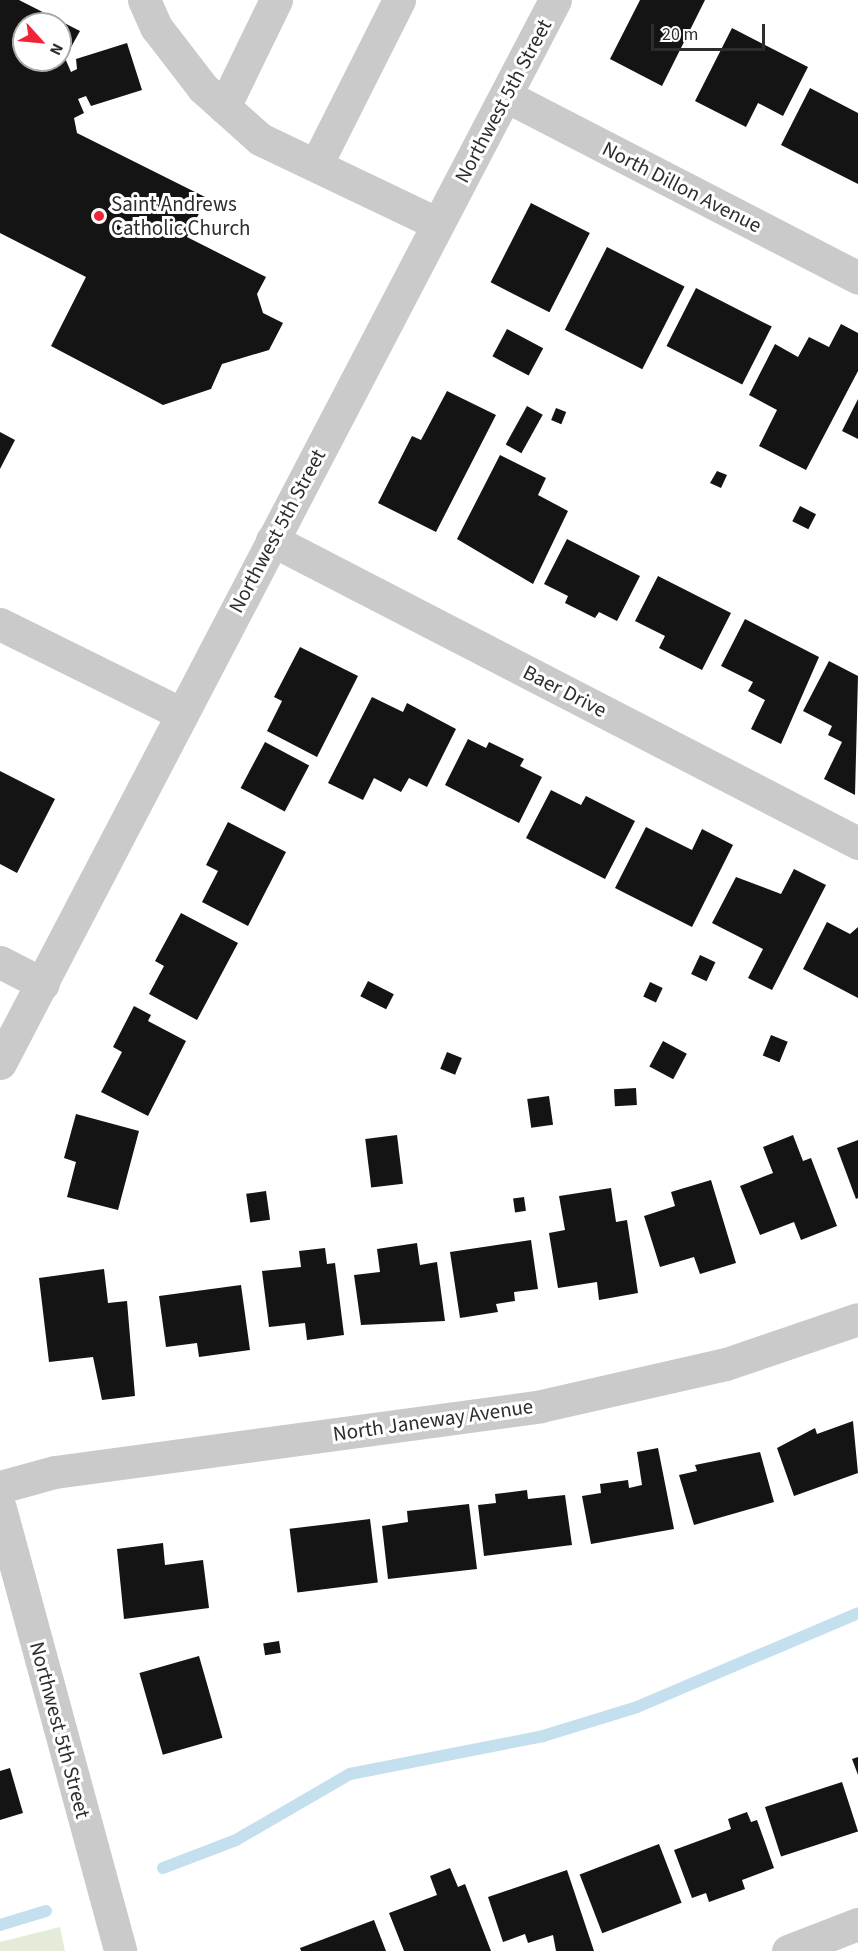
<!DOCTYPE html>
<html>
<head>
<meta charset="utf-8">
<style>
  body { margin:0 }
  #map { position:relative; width:858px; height:1951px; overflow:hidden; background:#fff; font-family:"Source Sans 3",sans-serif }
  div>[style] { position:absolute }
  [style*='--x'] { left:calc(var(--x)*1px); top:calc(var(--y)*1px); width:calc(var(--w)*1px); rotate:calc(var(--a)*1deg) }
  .green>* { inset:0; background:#e4ecd9 }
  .stream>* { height:12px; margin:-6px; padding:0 6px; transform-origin:6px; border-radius:6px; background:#c4dfed }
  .building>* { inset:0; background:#141414; transform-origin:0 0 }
  .minor>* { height:33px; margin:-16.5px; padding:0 16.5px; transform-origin:16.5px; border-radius:16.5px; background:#cacaca }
  .dots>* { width:16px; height:16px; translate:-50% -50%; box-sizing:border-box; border:3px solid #fff; border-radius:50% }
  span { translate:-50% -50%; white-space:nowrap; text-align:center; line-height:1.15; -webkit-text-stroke:6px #fff; paint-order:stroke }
  .street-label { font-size:21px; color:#2d2d2d }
  .poi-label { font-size:21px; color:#2d2d2d }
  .left { translate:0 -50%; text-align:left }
  .north { position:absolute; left:12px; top:12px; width:60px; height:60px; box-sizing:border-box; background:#fff; border:2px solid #ababab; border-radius:50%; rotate:117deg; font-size:16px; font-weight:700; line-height:24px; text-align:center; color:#2d2d2d }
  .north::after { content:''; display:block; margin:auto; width:21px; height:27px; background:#f02339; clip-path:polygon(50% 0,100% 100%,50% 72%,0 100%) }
  .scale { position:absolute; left:651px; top:24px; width:114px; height:27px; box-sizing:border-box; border:3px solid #2d2d2d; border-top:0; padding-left:8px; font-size:18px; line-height:21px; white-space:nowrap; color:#2d2d2d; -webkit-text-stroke:4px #fff; paint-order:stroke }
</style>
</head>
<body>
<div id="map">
  <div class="green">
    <i style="clip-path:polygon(60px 1927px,65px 1951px,0 1951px,0 1942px)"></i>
  </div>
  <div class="stream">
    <i style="--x:163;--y:1868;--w:78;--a:-21"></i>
    <i style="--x:236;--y:1840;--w:132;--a:-30.1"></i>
    <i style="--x:350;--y:1774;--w:197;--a:-11.1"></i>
    <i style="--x:543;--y:1736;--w:98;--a:-17.1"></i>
    <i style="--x:637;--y:1707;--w:240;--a:-23"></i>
    <i style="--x:0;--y:1925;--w:48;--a:-16.9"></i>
  </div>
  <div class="building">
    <i style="clip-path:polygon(evenodd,0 0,19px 0,80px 31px,65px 58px,71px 72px,77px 69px,76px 59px,127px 43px,142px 90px,91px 106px,86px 96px,78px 99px,84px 113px,74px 118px,77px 133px,207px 198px,187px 237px,266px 277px,257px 294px,263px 313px,283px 323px,269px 350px,222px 364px,211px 389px,163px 405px,51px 346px,86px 277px,0 233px,0 0,24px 24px,60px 24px,60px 60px,24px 60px,24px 24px)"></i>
    <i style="clip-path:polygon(640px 0,705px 0,662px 86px,610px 59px)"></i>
    <i style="clip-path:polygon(732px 28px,808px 67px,783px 116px,758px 103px,746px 127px,695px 101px)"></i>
    <i style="clip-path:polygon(810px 88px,858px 113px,858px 184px,781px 145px)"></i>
    <i style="left:531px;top:203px;width:66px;height:89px;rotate:27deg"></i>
    <i style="left:607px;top:247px;width:87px;height:93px;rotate:27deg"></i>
    <i style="left:696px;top:288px;width:85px;height:65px;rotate:27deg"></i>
    <i style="clip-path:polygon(841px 324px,858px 333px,858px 371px,806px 470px,759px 446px,777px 410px,749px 395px,775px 344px,798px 357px,809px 337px,829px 347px)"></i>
    <i style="left:507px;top:329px;width:41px;height:31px;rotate:28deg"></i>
    <i style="clip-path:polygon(447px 391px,496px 415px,436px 532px,378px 503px,412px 436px,421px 440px)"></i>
    <i style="clip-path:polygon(858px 399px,858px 439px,842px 431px)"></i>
    <i style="left:527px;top:406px;width:18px;height:44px;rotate:29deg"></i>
    <i style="left:556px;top:408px;width:11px;height:13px;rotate:22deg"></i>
    <i style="clip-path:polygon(0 432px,15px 440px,0 469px)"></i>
    <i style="clip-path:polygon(500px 455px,546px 478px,538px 495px,568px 511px,533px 584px,457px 539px)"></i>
    <i style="clip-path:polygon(717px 471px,727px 475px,721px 488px,710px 483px)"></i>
    <i style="left:800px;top:506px;width:18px;height:17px;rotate:27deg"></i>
    <i style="clip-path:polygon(567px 539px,640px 576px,617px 621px,599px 612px,595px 618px,565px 603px,568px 596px,544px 584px)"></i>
    <i style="clip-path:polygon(658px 576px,731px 613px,702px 670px,659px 648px,665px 636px,635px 621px)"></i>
    <i style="clip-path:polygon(745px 619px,819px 657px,781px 744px,751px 729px,765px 700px,748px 691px,753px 682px,721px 666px)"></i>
    <i style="clip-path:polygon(300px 647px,358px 676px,317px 757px,267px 731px,282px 701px,274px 697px)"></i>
    <i style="clip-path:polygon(829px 661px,858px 676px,855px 795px,824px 779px,842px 742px,828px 735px,832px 726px,803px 711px)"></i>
    <i style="clip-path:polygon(372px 697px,403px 712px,407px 703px,456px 729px,427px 787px,409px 778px,401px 792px,374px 778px,363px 800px,328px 783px)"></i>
    <i style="clip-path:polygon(468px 739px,486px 748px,489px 742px,524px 759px,520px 766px,542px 777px,519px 823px,445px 785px)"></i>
    <i style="left:265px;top:742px;width:50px;height:52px;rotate:28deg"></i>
    <i style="clip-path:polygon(0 771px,55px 799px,17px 873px,0 864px)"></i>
    <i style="clip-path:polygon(551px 790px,581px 805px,586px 796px,635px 821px,605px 879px,526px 838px)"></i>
    <i style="clip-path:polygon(228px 822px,286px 852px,248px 926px,202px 902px,218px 871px,206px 865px)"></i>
    <i style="clip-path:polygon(646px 827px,692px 850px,702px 829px,733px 845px,692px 927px,615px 888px)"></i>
    <i style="clip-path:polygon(794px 869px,826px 885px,772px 990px,748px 978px,763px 949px,712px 923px,736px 877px,781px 894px)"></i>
    <i style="clip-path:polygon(181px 913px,238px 943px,197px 1020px,149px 994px,164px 966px,155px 961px)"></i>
    <i style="clip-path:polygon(827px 922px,850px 934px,858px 927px,858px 998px,803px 969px)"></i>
    <i style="left:700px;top:955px;width:17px;height:21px;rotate:25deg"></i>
    <i style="left:368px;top:981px;width:29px;height:17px;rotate:27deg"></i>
    <i style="left:650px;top:982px;width:14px;height:16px;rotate:25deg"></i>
    <i style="clip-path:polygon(134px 1006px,151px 1015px,148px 1021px,186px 1041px,148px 1116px,101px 1092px,122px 1052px,113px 1047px)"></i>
    <i style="left:771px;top:1035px;width:18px;height:22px;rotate:22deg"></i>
    <i style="left:663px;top:1041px;width:27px;height:29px;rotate:28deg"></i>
    <i style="left:447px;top:1052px;width:16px;height:18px;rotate:22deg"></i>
    <i style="left:636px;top:1088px;width:17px;height:22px;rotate:87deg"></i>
    <i style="left:549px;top:1096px;width:29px;height:22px;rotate:82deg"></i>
    <i style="clip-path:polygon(76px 1114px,139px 1131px,118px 1210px,67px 1197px,76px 1162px,64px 1158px)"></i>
    <i style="left:397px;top:1135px;width:49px;height:32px;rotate:83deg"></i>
    <i style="clip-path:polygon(793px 1135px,803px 1161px,811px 1158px,837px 1226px,801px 1240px,794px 1222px,760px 1235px,740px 1186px,773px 1173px,763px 1147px)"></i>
    <i style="clip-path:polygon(858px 1140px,858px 1198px,856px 1199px,837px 1148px)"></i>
    <i style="clip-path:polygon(711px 1180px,736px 1263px,700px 1274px,694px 1257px,660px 1267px,644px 1216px,675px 1206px,671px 1192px)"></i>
    <i style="clip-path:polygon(611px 1188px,616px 1222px,627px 1220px,638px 1293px,599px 1300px,597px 1282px,558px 1288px,549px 1233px,565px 1230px,559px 1196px)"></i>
    <i style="left:266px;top:1191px;width:29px;height:20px;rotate:82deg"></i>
    <i style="left:524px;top:1197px;width:14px;height:11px;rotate:82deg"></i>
    <i style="clip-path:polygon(531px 1240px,538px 1289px,514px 1292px,515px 1301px,496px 1304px,498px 1312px,460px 1318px,450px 1252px)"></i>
    <i style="clip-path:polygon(417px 1243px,420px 1265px,437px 1262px,445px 1321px,361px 1325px,354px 1275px,380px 1272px,377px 1249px)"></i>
    <i style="clip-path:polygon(325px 1248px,327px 1264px,335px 1263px,344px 1335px,307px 1340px,305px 1323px,269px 1327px,262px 1271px,301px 1267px,299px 1251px)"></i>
    <i style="clip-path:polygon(104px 1269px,108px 1303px,127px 1301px,135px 1396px,102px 1400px,93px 1357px,49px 1362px,39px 1278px)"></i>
    <i style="clip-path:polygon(241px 1285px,250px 1350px,199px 1357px,197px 1343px,166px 1347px,159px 1296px)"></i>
    <i style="clip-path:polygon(853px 1421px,858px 1473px,794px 1496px,777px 1448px,815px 1428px,817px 1434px)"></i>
    <i style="clip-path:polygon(658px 1448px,674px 1529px,591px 1544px,582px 1496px,601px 1493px,600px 1484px,628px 1480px,629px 1488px,642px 1485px,637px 1452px)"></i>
    <i style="clip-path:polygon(760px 1452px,774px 1502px,694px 1525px,679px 1475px,697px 1471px,695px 1465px)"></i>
    <i style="clip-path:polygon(527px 1490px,528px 1499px,565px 1495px,572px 1545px,484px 1556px,478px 1505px,496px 1503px,495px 1494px)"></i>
    <i style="clip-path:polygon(469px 1504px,477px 1569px,388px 1579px,382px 1526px,408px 1522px,407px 1511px)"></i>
    <i style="left:370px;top:1519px;width:64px;height:81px;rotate:83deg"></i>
    <i style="clip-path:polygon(163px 1543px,165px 1565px,203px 1560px,209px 1608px,124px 1619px,117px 1549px)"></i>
    <i style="left:279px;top:1641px;width:12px;height:16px;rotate:81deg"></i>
    <i style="left:199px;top:1656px;width:85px;height:62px;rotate:74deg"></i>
    <i style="clip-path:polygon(858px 1757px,858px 1775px,852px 1759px)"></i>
    <i style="clip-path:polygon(10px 1768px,23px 1813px,0 1820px,0 1771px)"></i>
    <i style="left:842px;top:1782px;width:52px;height:81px;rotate:72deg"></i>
    <i style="clip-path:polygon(747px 1812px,751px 1822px,757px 1820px,774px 1868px,742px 1880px,745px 1889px,709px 1902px,706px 1893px,692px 1898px,674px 1850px,731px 1829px,728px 1819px)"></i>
    <i style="left:659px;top:1844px;width:63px;height:85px;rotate:69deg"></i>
    <i style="clip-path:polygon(450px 1868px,458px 1887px,465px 1884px,491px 1951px,404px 1951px,389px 1913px,437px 1895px,430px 1876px)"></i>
    <i style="clip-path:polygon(567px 1870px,594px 1951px,556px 1951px,553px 1935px,528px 1943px,525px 1934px,503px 1942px,488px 1897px)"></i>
    <i style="clip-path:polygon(374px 1920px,386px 1951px,301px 1951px,300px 1948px)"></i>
  </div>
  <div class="minor">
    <i style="--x:144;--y:0;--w:30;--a:66"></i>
    <i style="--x:156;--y:27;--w:77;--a:52.4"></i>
    <i style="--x:203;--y:88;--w:76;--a:41.8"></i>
    <i style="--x:260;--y:139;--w:197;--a:25.5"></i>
    <i style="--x:506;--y:96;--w:396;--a:27.3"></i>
    <i style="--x:224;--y:107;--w:119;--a:-64.1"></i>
    <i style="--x:316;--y:165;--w:185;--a:-63.3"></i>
    <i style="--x:272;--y:540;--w:660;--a:27.34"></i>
    <i style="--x:0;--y:624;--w:203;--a:26.3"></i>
    <i style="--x:0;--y:962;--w:48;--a:27.1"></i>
    <i style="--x:0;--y:1063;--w:1199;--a:-62.43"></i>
    <i style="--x:0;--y:1487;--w:57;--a:-15.3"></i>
    <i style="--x:55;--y:1472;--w:490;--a:-7.7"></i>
    <i style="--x:541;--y:1406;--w:190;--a:-12.8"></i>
    <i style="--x:726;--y:1364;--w:139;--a:-18.8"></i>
    <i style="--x:0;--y:1508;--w:459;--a:74.8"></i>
    <i style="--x:788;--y:1951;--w:75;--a:-21.1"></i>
  </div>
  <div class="dots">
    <i style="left:99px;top:216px;background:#f02339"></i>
  </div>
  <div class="street-label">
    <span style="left:503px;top:101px;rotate:-62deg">Northwest 5th Street</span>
    <span style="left:682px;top:187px;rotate:27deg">North Dillon Avenue</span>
    <span style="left:277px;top:531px;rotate:-62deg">Northwest 5th Street</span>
    <span style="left:565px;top:691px;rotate:27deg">Baer Drive</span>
    <span style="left:433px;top:1420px;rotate:-8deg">North Janeway Avenue</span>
    <span style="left:60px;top:1730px;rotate:75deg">Northwest 5th Street</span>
  </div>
  <div class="poi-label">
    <span class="left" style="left:111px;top:216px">Saint Andrews<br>Catholic Church</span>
  </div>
  <div class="north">N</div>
  <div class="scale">20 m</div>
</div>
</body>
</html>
